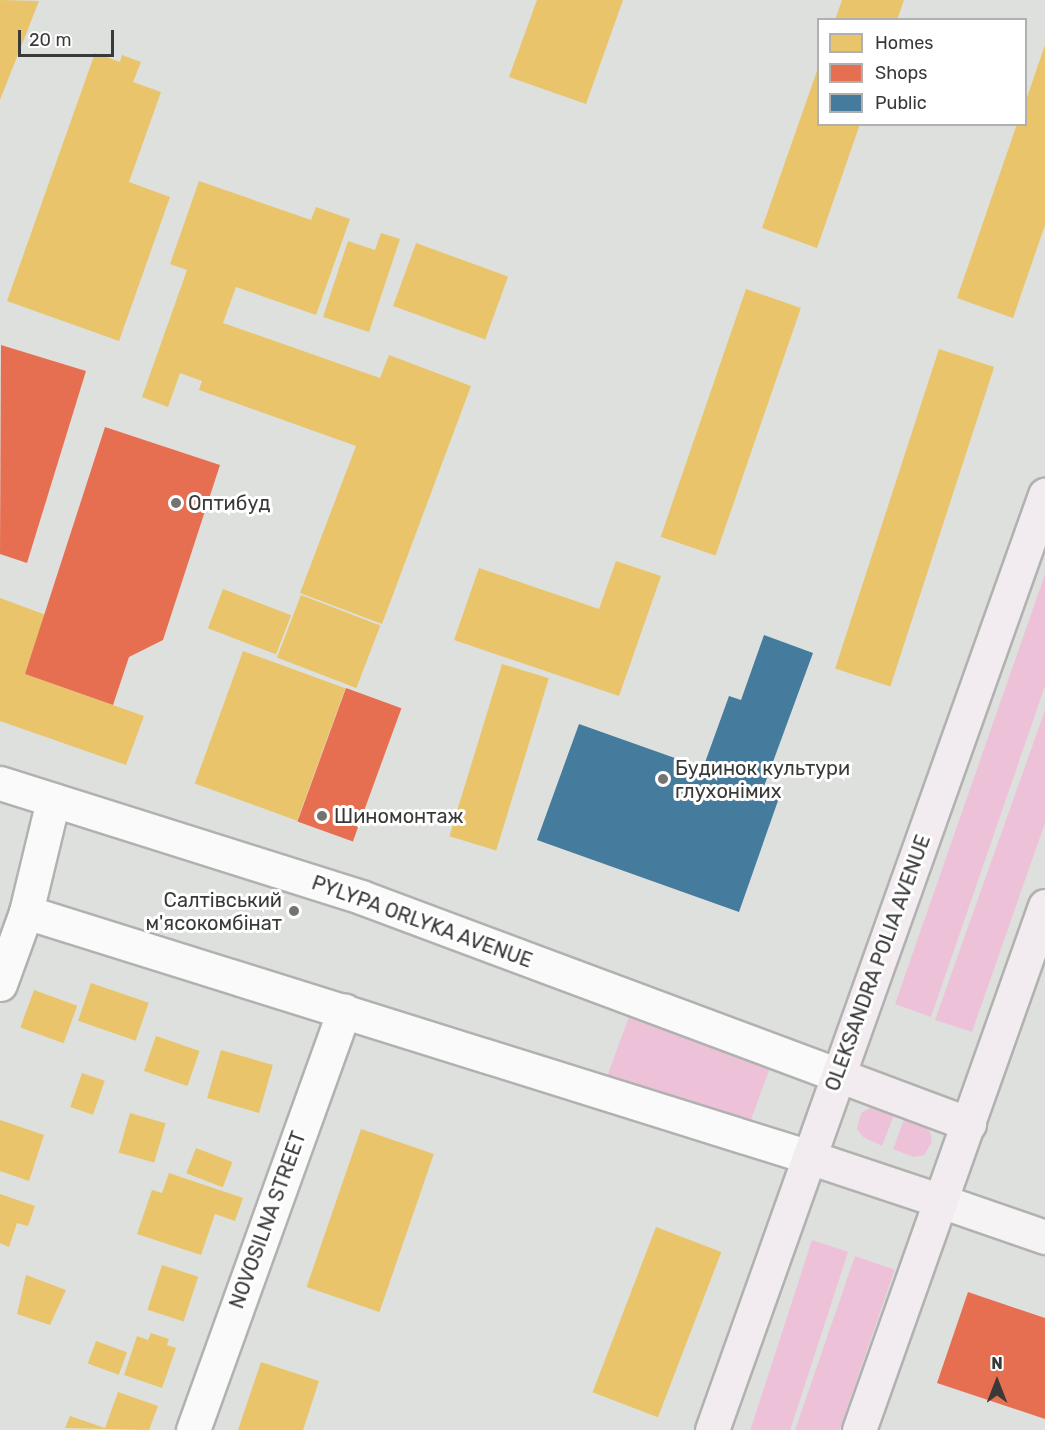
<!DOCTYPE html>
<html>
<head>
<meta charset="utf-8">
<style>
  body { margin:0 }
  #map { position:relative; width:1045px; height:1430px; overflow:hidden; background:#dee0dd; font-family:Rubik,sans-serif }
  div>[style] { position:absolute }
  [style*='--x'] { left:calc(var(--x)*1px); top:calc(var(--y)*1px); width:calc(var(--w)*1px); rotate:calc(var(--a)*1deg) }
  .green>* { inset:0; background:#edc2d9; transform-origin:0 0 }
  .homes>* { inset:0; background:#e9c46a; transform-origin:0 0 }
  .shops>* { inset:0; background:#e76f51; transform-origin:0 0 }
  .public>* { inset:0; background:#457b9d }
  .roads { filter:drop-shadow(2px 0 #b1b2b0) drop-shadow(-2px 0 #b1b2b0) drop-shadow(0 2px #b1b2b0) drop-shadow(0 -2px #b1b2b0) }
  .street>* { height:33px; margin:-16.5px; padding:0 16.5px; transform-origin:16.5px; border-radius:16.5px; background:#fafafa }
  .secondary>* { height:33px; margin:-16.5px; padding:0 16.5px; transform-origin:16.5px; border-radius:16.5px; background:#f6f3f4 }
  .primary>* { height:33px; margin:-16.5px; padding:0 16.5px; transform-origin:16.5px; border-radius:16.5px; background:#f2ebef }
  .dots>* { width:16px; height:16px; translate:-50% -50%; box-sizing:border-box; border:3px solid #fff; border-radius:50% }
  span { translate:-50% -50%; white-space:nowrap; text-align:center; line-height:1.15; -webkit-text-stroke:6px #fff; paint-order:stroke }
  .poi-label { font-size:20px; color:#393a38 }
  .left { translate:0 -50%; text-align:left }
  .right { translate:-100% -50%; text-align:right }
  .street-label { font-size:20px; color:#393a38 }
  .legend { position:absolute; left:817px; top:18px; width:210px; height:108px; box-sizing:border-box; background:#fff; border:2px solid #b0b0af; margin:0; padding:8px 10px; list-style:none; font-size:18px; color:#393a38 }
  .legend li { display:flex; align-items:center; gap:12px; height:30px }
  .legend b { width:30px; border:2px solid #b0b0af }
  .north { position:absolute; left:967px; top:1352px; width:60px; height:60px; -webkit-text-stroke:4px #fff; paint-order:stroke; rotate:0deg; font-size:16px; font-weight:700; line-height:24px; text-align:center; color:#393a38 }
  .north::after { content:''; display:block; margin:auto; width:21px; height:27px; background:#393a38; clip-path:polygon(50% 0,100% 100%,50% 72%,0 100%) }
  .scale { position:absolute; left:18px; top:30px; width:96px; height:27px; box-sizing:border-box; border:3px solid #393a38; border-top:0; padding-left:8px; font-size:18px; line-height:21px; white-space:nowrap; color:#393a38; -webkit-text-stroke:4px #fff; paint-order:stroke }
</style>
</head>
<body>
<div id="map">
  <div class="green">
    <i style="clip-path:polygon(1045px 574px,1045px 686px,931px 1017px,895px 1004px)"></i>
    <i style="clip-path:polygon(1045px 710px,1045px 823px,972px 1032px,935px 1020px)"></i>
    <i style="left:631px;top:1011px;width:150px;height:74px;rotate:20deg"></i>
    <i style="clip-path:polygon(870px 1108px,894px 1115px,882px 1146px,863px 1137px,857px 1129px,861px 1113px)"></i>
    <i style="clip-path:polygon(904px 1120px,926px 1127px,930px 1132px,932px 1142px,924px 1155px,914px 1157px,893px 1149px)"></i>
    <i style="left:812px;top:1240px;width:38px;height:202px;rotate:18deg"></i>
    <i style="left:855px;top:1256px;width:42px;height:185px;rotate:19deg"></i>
  </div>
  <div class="homes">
    <i style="clip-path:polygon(0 0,39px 1px,0 100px)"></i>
    <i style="clip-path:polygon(537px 0,623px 0,586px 104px,509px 77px)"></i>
    <i style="clip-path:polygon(842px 0,904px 0,897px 20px,835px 20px)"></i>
    <i style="clip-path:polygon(1045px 45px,1045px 225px,1013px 318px,957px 298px,1017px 124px,1026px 124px,1026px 100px)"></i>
    <i style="clip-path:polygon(95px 53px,120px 62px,122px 55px,141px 62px,133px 82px,161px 92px,129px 182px,170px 197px,119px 341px,7px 301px)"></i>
    <i style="clip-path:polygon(818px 68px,818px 124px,860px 124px,817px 248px,762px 228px)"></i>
    <i style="clip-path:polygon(199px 181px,311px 220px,316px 207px,350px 219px,316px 315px,236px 287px,223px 323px,380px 378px,389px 355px,471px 386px,382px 624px,300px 593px,356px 446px,199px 390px,202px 381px,180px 373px,168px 407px,142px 397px,187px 270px,170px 264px)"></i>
    <i style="clip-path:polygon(381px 233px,400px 239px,369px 332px,323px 317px,348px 241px,375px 250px)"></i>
    <i style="left:416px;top:243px;width:98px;height:67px;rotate:20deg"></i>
    <i style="left:746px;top:289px;width:58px;height:262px;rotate:19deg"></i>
    <i style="left:939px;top:349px;width:58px;height:336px;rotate:18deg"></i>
    <i style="clip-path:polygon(616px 561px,661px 576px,619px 696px,454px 640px,479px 568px,599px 609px)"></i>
    <i style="left:223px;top:589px;width:73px;height:42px;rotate:21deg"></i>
    <i style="left:301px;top:595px;width:85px;height:67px;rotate:21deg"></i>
    <i style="clip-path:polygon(0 598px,46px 615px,25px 674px,144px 716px,126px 765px,0 721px)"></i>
    <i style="left:243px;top:651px;width:109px;height:141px;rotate:20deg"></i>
    <i style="left:502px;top:664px;width:49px;height:180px;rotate:17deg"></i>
    <i style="left:91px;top:983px;width:61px;height:40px;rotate:19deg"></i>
    <i style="left:34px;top:990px;width:46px;height:40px;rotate:20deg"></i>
    <i style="left:156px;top:1036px;width:46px;height:37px;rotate:19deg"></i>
    <i style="left:221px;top:1050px;width:54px;height:50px;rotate:16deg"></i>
    <i style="left:82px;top:1073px;width:24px;height:36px;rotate:19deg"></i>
    <i style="left:130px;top:1113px;width:37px;height:41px;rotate:16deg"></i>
    <i style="clip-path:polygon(0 1120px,44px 1135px,29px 1181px,0 1171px)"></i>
    <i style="left:361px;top:1129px;width:77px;height:167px;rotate:19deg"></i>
    <i style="left:196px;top:1148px;width:39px;height:27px;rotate:21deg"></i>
    <i style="clip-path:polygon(169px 1173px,243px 1198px,235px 1221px,215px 1214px,201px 1255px,137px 1234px,152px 1190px,162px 1193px)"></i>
    <i style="clip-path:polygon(0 1194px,35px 1206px,28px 1226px,17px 1223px,9px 1247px,0 1243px)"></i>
    <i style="left:656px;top:1227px;width:70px;height:177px;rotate:21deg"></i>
    <i style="left:162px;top:1265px;width:38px;height:47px;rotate:18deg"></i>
    <i style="clip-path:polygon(26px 1275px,66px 1290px,50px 1325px,17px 1314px)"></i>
    <i style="clip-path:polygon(151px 1333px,169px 1339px,167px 1345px,176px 1348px,162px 1388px,124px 1375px,137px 1336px,148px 1340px)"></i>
    <i style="left:96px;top:1341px;width:33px;height:24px;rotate:20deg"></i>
    <i style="clip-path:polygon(261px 1362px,319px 1381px,303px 1430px,238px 1430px)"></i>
    <i style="clip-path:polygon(118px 1392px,158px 1406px,149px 1430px,65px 1428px,70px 1416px,105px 1428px)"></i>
  </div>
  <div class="shops">
    <i style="clip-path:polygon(1px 345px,86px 371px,27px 563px,0 554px)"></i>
    <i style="clip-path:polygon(105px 427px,220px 465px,163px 640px,129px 657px,113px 705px,25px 674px)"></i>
    <i style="left:346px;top:688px;width:59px;height:142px;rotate:20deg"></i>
    <i style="clip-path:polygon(968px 1292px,1045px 1318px,1045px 1419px,937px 1383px)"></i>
  </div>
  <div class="public">
    <i style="clip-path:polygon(764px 635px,813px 653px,763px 789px,780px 795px,739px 912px,537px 840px,579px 724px,703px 768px,729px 696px,741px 700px)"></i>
  </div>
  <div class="roads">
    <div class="street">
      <i style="--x:0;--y:783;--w:379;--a:17.5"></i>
      <i style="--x:361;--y:897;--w:509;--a:20.46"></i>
      <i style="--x:26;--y:912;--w:820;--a:17.37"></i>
      <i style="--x:0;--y:984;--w:77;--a:-70.1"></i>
      <i style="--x:26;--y:912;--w:115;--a:-76.4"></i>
      <i style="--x:193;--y:1430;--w:446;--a:-70.2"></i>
    </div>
    <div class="secondary">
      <i style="--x:941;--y:1201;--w:110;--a:19.1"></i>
    </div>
    <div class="primary">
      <i style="--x:838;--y:1075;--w:140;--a:20.5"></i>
      <i style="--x:809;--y:1157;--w:139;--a:18.4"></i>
      <i style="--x:712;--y:1430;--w:993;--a:-70.4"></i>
      <i style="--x:859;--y:1430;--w:556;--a:-70.46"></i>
    </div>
  </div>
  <div class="dots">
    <i style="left:176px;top:503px;background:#737472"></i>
    <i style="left:663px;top:779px;background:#737472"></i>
    <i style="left:322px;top:816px;background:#737472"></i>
    <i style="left:294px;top:911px;background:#737472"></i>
  </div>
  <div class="poi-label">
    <span class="left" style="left:188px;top:503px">Оптибуд</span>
    <span class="left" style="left:675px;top:780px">Будинок культури<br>глухонімих</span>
    <span class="left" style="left:334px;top:816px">Шиномонтаж</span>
    <span class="right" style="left:282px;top:912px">Салтівський<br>м'ясокомбінат</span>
  </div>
  <div class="street-label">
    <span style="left:422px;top:922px;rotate:20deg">PYLYPA ORLYKA AVENUE</span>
    <span style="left:878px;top:963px;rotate:-70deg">OLEKSANDRA POLIA AVENUE</span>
    <span style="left:268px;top:1220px;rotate:-70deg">NOVOSILNA STREET</span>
  </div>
  <ul class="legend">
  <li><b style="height:16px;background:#e9c46a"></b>Homes</li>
  <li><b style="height:16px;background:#e76f51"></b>Shops</li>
  <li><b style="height:16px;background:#457b9d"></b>Public</li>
  </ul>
  <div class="north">N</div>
  <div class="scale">20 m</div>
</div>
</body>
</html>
